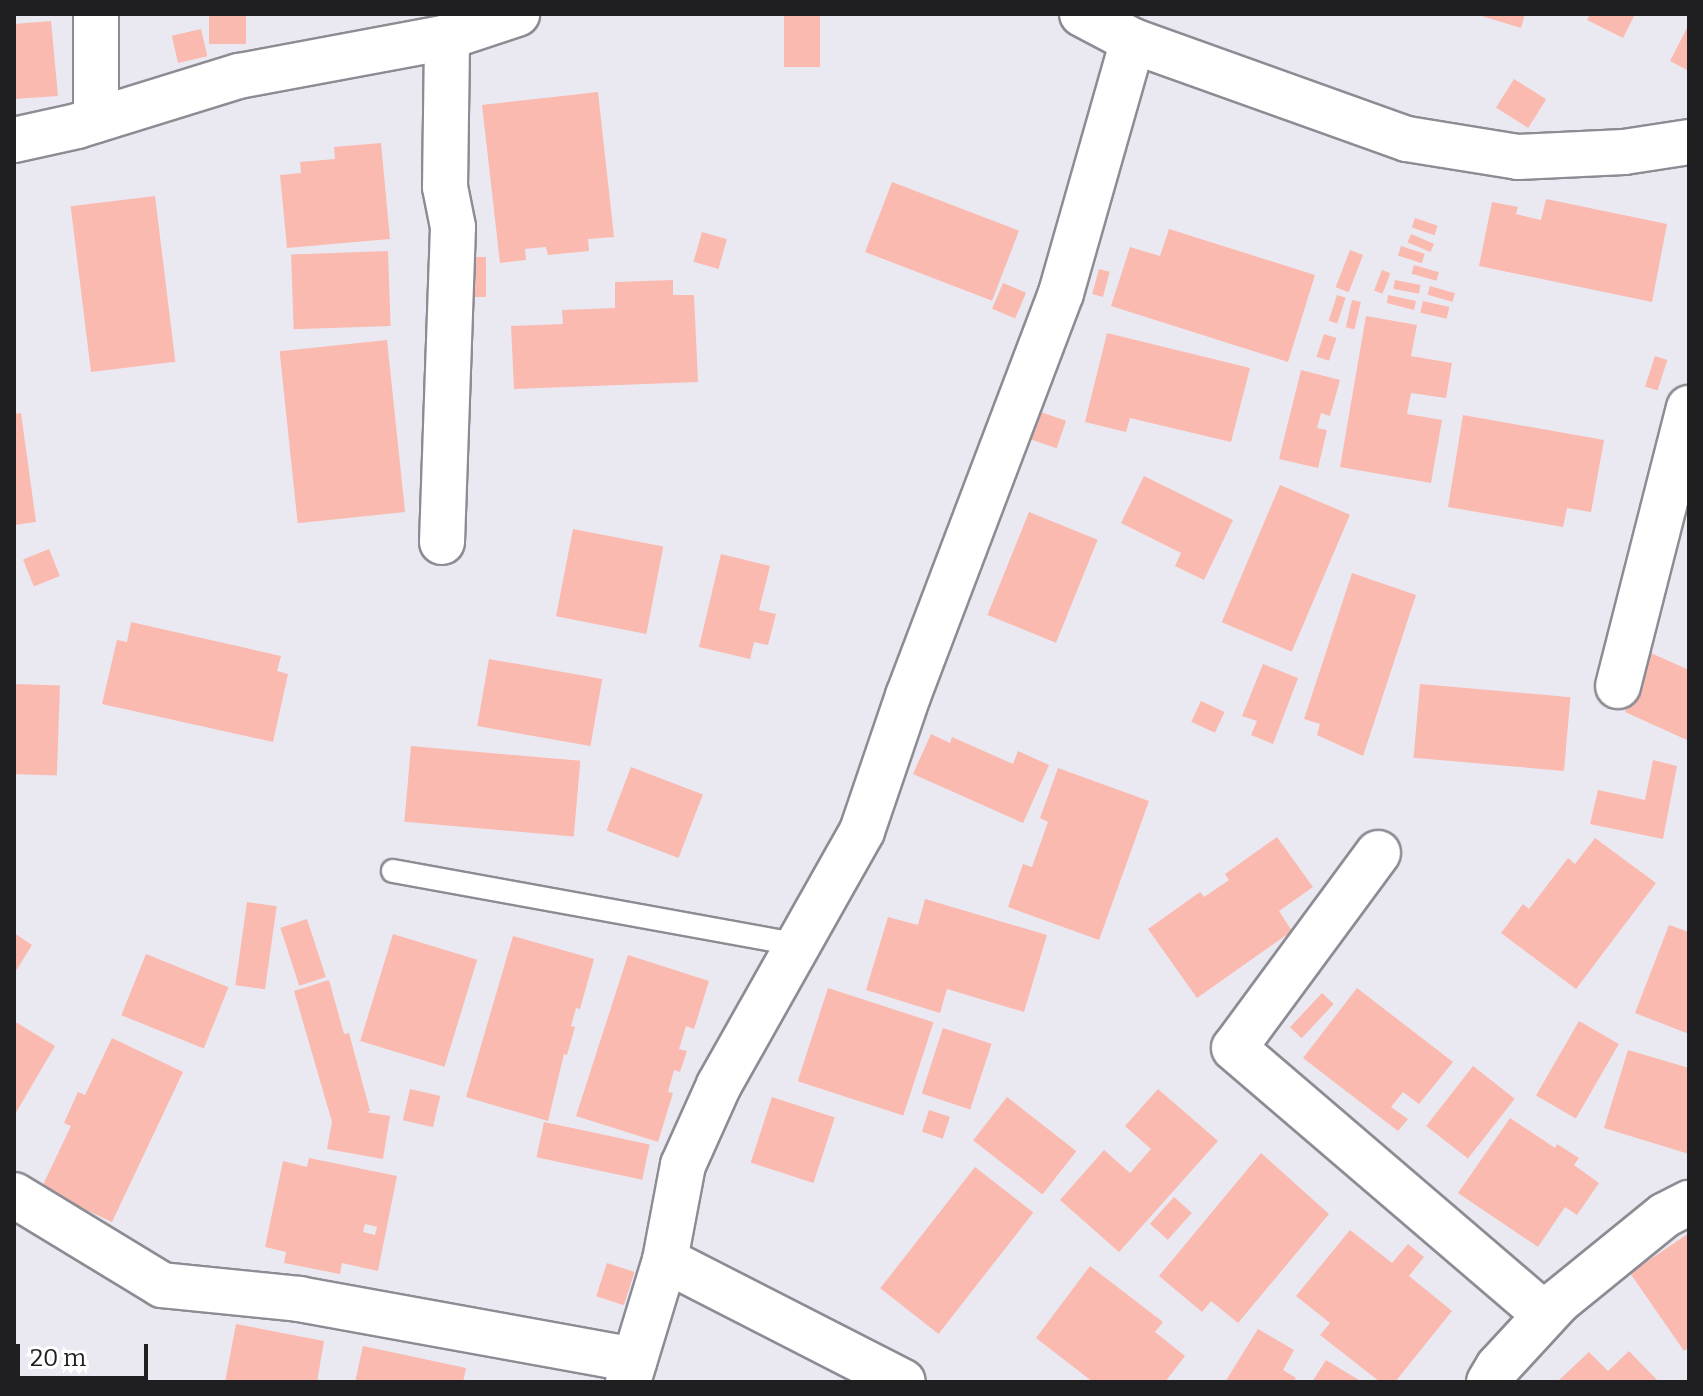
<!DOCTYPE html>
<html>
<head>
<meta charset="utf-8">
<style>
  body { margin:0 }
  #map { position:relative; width:1703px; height:1396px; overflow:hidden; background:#eae9f2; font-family:Bitter,serif }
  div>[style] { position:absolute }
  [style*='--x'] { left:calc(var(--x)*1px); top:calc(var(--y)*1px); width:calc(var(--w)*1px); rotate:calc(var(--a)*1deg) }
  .building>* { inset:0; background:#fabaaf; transform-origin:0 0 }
  .roads { filter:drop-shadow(2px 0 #8d8c94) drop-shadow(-2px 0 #8d8c94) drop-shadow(0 2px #8d8c94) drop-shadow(0 -2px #8d8c94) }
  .service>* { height:22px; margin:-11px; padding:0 11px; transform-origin:11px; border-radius:11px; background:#fff }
  .minor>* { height:44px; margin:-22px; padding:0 22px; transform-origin:22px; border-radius:22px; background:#fff }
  span { translate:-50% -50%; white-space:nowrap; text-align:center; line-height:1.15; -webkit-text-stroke:8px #fff; paint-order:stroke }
  .frame { position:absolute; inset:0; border:16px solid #1f1f22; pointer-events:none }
  .scale { position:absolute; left:16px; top:1344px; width:132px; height:36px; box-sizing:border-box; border:4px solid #1f1f22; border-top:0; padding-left:10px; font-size:24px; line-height:28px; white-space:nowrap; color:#1f1f22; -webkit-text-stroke:6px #fff; paint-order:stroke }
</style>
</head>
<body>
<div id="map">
  <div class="building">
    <i style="left:209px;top:14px;width:37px;height:30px"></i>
    <i style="left:784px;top:14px;width:36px;height:53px"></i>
    <i style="clip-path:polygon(1475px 14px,1525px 14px,1521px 28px)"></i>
    <i style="clip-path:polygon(1590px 14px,1635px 14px,1623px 38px,1587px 20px)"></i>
    <i style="clip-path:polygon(51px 21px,58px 96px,14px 99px,14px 24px)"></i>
    <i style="clip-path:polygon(1689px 24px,1689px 71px,1670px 61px)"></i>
    <i style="left:201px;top:29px;width:28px;height:30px;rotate:77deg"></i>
    <i style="left:1514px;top:79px;width:38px;height:34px;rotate:32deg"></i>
    <i style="clip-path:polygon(598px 92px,614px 237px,588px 239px,589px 251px,548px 255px,546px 247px,525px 249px,526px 260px,500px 263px,482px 105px)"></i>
    <i style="clip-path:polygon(381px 143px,390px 239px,287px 248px,280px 175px,301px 173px,300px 162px,335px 159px,334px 147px)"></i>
    <i style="left:892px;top:182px;width:136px;height:75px;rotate:21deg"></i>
    <i style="left:155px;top:196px;width:167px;height:85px;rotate:83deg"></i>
    <i style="clip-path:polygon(1546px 199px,1667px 224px,1652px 302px,1479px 266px,1492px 202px,1518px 207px,1516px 214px,1541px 220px)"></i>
    <i style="left:1415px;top:218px;width:24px;height:10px;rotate:19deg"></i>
    <i style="clip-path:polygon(1169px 229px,1315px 275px,1288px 362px,1111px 306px,1130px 247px,1160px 256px)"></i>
    <i style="left:702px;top:232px;width:26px;height:31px;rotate:16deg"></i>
    <i style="left:1411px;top:234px;width:25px;height:9px;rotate:23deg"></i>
    <i style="left:1401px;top:246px;width:25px;height:10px;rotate:18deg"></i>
    <i style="left:1350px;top:250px;width:14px;height:40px;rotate:21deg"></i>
    <i style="left:388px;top:251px;width:75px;height:97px;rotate:88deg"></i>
    <i style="left:469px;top:257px;width:17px;height:40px"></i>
    <i style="left:1414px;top:265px;width:26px;height:9px;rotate:16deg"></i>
    <i style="left:1099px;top:269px;width:11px;height:26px;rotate:15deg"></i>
    <i style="left:1382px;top:270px;width:9px;height:22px;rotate:21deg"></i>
    <i style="clip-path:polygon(673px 280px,673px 295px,694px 295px,698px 382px,514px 389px,511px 326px,563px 324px,562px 310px,615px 308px,615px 282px)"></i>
    <i style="left:1395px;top:280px;width:26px;height:9px;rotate:11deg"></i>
    <i style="left:1003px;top:283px;width:25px;height:28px;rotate:23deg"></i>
    <i style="left:1430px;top:286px;width:26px;height:9px;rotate:16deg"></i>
    <i style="left:1337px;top:295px;width:9px;height:27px;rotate:18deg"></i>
    <i style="clip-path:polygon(1388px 295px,1416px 301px,1414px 310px,1387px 303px)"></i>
    <i style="left:1352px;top:300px;width:9px;height:28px;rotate:13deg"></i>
    <i style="left:1423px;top:301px;width:27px;height:12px;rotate:13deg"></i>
    <i style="clip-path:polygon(1366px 316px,1417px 325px,1411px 356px,1452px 363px,1446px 398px,1411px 393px,1407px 414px,1442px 420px,1431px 483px,1340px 467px)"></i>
    <i style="clip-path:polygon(1107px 333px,1250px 368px,1231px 442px,1130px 418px,1126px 432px,1085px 422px)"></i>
    <i style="left:1324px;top:334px;width:13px;height:24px;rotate:18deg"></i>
    <i style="left:387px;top:340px;width:173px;height:108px;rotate:84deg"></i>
    <i style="left:1655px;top:356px;width:13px;height:32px;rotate:18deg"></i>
    <i style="clip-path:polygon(1301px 370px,1340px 380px,1330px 416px,1321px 413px,1317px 428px,1327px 430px,1318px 468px,1279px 459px)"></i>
    <i style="left:1032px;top:409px;width:36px;height:29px;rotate:19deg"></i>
    <i style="clip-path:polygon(21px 413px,36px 522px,14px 525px,14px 414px)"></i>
    <i style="clip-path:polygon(1463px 415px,1604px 440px,1591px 512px,1567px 508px,1563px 527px,1448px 507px)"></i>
    <i style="clip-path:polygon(1144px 476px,1233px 520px,1204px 580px,1175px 566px,1181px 553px,1121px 523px)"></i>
    <i style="left:1280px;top:485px;width:76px;height:149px;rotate:23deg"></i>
    <i style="left:1029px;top:512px;width:74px;height:111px;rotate:22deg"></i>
    <i style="left:573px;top:529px;width:92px;height:89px;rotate:11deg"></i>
    <i style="left:49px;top:549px;width:29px;height:28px;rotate:68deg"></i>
    <i style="clip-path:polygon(721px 554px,770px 566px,759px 610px,776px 614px,768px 645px,754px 642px,750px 659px,699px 647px)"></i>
    <i style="clip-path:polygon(1352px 573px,1416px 595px,1363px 756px,1317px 735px,1320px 724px,1304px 719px)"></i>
    <i style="clip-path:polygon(131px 622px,281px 656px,277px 671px,288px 674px,273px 742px,102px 704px,117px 640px,127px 642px)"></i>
    <i style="clip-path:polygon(1651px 653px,1689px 670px,1687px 740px,1625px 712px)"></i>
    <i style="left:489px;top:659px;width:115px;height:68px;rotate:10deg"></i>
    <i style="clip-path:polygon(1263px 664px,1298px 678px,1273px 744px,1251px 735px,1257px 721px,1242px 716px)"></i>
    <i style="left:14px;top:684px;width:46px;height:90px;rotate:2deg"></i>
    <i style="left:1420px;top:684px;width:151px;height:74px;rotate:5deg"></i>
    <i style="left:1201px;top:701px;width:26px;height:23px;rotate:25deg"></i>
    <i style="clip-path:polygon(931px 734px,950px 743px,952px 737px,1013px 764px,1018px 751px,1049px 765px,1023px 823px,913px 774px)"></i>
    <i style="left:411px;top:746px;width:170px;height:76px;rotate:5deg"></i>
    <i style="clip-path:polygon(1653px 760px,1677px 766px,1663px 839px,1590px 824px,1598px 790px,1645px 800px)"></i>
    <i style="left:631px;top:767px;width:77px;height:68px;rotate:21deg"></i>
    <i style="clip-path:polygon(1058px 768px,1149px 801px,1099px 940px,1008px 907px,1023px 864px,1032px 867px,1048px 822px,1040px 818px)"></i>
    <i style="clip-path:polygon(1277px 837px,1313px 887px,1279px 911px,1292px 931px,1197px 998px,1148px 929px,1200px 892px,1204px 897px,1229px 880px,1225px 874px)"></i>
    <i style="clip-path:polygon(1595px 838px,1656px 883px,1576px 989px,1501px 933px,1523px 904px,1529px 909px,1568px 858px,1575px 864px)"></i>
    <i style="clip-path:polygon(925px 899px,1047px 935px,1024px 1012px,947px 989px,940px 1013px,866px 990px,888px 917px,918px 925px)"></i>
    <i style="left:247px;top:902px;width:30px;height:84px;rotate:8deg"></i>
    <i style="left:307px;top:919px;width:61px;height:28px;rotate:72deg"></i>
    <i style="clip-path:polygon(1669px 925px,1689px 932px,1689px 1034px,1635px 1013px)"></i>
    <i style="clip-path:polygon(14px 933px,32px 945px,14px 974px)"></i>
    <i style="left:393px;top:934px;width:88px;height:112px;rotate:17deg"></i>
    <i style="clip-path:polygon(513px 936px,594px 959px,580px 1009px,576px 1008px,571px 1026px,575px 1027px,567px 1055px,564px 1054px,548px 1121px,466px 1097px)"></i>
    <i style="left:146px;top:954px;width:89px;height:66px;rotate:22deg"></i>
    <i style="clip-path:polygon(628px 955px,709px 981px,694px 1029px,686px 1026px,679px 1049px,687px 1051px,680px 1072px,674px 1070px,668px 1092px,673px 1093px,658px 1142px,576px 1116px)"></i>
    <i style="clip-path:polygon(329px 980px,344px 1034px,349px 1033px,370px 1111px,366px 1112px,390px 1116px,383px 1159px,327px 1149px,332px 1122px,294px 991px)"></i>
    <i style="left:828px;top:988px;width:111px;height:98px;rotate:18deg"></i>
    <i style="clip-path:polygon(1357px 988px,1453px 1062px,1419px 1104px,1403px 1092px,1391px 1107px,1408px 1119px,1398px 1131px,1303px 1058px)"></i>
    <i style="left:1322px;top:993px;width:16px;height:47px;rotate:43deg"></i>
    <i style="clip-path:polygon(14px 1021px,55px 1046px,14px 1116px)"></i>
    <i style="left:1579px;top:1021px;width:46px;height:86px;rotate:30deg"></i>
    <i style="left:943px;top:1028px;width:51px;height:69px;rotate:18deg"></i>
    <i style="clip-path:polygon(112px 1038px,183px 1072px,112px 1222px,41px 1189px,71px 1126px,64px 1123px,78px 1092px,85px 1095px)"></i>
    <i style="clip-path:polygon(1628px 1050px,1689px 1068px,1689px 1154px,1604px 1128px)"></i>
    <i style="left:1473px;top:1066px;width:53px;height:76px;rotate:38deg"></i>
    <i style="left:410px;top:1089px;width:31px;height:32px;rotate:13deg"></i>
    <i style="clip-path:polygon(1158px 1089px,1218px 1141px,1119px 1252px,1060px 1200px,1104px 1150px,1130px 1173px,1151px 1149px,1125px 1126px)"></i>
    <i style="left:772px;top:1097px;width:66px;height:69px;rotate:18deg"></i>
    <i style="left:1007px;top:1097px;width:88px;height:55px;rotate:38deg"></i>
    <i style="left:929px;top:1110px;width:22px;height:23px;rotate:18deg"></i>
    <i style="clip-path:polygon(1510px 1118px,1555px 1148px,1557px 1144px,1579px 1158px,1574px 1165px,1599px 1183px,1577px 1215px,1565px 1207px,1538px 1247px,1458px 1193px)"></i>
    <i style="left:544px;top:1122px;width:108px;height:36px;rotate:12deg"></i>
    <i style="clip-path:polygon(1261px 1153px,1329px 1214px,1238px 1323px,1211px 1301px,1202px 1312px,1159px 1276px)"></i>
    <i style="clip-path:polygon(evenodd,309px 1158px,397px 1176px,378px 1271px,342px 1263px,340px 1274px,284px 1263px,286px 1252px,265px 1247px,283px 1161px,307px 1167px,309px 1158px,365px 1224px,377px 1227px,375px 1235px,363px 1232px,365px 1224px)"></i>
    <i style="left:975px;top:1167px;width:74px;height:154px;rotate:38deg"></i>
    <i style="left:1174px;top:1197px;width:24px;height:36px;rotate:42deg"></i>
    <i style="clip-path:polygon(1350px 1230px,1392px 1263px,1408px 1244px,1424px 1257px,1409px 1276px,1452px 1311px,1395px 1382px,1380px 1382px,1320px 1335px,1330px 1323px,1296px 1296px)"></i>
    <i style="clip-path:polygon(1689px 1233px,1689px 1347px,1684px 1351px,1630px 1273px)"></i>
    <i style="left:607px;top:1263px;width:29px;height:35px;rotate:18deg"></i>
    <i style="clip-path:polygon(1090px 1266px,1163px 1322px,1155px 1332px,1185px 1356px,1165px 1382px,1093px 1382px,1036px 1338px)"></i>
    <i style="clip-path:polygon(236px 1324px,324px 1341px,317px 1382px,225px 1382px)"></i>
    <i style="clip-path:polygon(1258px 1329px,1294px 1350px,1283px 1370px,1296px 1378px,1293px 1382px,1225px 1382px)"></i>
    <i style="clip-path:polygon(363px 1346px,466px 1368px,463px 1382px,355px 1382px)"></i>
    <i style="clip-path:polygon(1629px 1351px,1659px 1382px,1557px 1382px,1589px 1352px,1608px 1371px)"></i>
    <i style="clip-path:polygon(1326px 1360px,1362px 1382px,1312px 1382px)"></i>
  </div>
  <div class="roads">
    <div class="service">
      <i style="--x:393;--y:871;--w:414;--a:10.3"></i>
    </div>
    <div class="minor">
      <i style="--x:1082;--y:14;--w:58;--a:27.9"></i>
      <i style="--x:1133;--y:41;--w:291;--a:19.7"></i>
      <i style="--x:1407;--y:139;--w:112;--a:9.2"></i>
      <i style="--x:1518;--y:157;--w:106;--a:-2.7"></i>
      <i style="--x:1624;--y:152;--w:66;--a:-8.7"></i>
      <i style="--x:96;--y:120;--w:106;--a:-90"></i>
      <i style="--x:14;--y:140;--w:65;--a:-12.5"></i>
      <i style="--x:77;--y:126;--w:170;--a:-17.2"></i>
      <i style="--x:239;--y:76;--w:212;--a:-10.6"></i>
      <i style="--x:447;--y:37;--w:74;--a:-18.2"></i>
      <i style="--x:442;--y:542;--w:315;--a:-88"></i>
      <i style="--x:453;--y:227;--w:41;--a:-101.3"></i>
      <i style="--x:445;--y:187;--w:150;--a:-89.2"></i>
      <i style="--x:1618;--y:686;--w:287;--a:-75.7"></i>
      <i style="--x:1378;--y:853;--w:242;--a:126.4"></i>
      <i style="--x:1234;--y:1048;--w:410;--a:40.6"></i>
      <i style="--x:14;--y:1195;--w:173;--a:31.3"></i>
      <i style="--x:162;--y:1285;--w:138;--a:5.8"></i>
      <i style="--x:299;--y:1299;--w:341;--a:10.3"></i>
      <i style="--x:665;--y:1260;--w:267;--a:27.1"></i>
      <i style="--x:628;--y:1382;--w:127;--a:-73.1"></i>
      <i style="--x:665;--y:1260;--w:97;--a:-79.3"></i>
      <i style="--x:683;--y:1165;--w:88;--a:-65.8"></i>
      <i style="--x:719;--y:1085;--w:291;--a:-60.6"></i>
      <i style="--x:862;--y:831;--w:143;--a:-71.2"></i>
      <i style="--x:908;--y:696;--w:431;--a:-69.2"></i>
      <i style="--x:1061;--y:293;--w:262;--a:-74.1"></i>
      <i style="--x:1489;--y:1382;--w:17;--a:-59"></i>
      <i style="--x:1498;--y:1367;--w:90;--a:-47.3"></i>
      <i style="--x:1559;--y:1301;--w:136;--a:-39.1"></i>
      <i style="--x:1665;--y:1215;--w:27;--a:-27"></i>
    </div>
  </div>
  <div class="frame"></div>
  <div class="scale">20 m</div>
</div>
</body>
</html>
